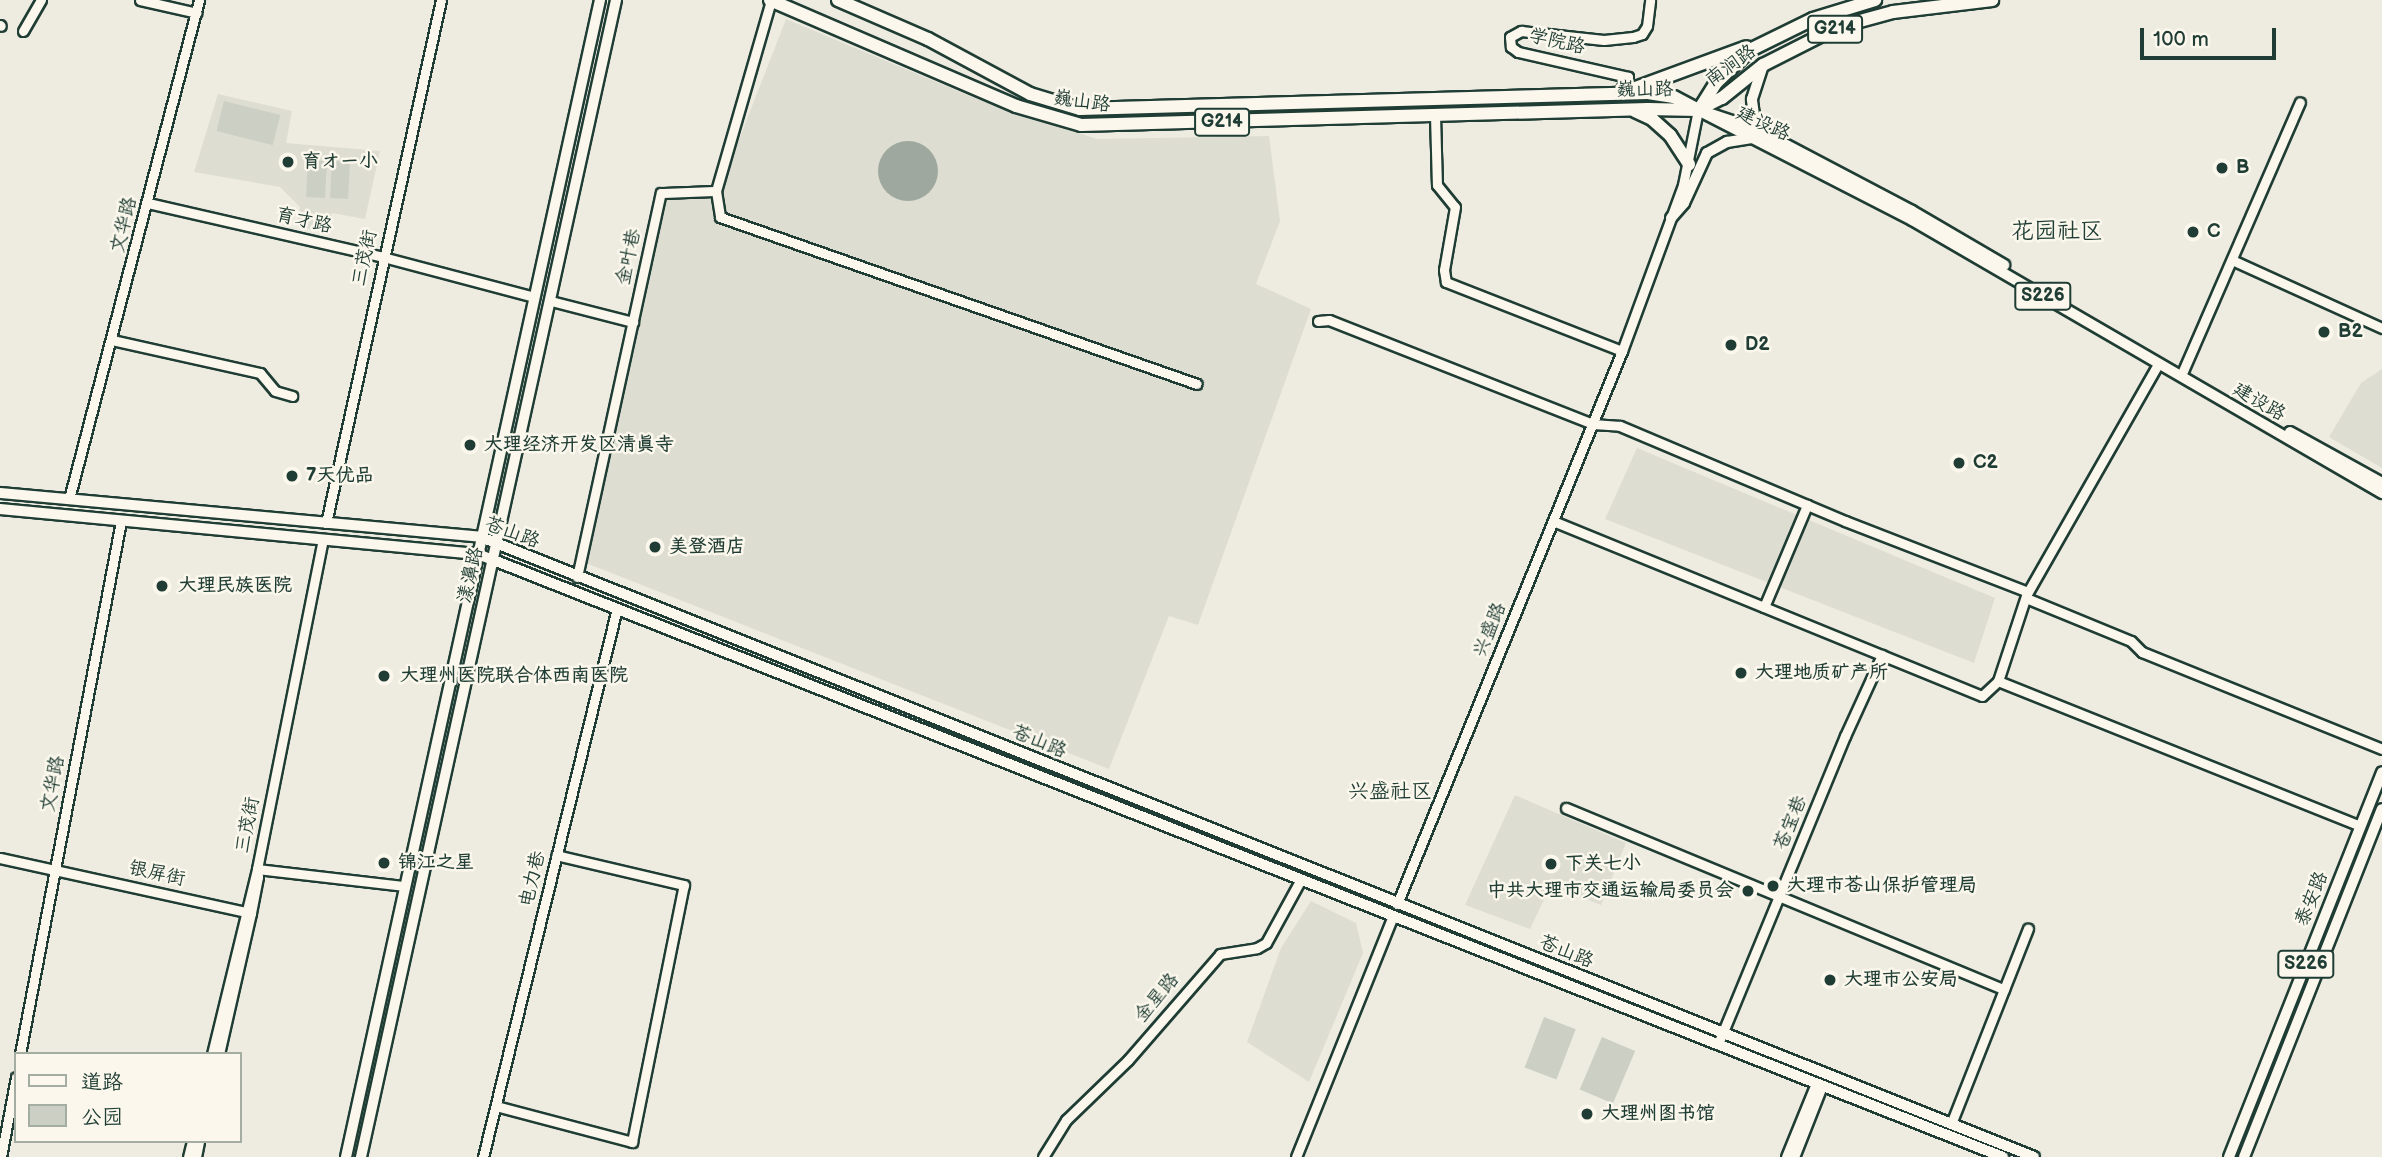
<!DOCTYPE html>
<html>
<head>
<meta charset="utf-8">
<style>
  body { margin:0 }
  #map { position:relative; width:2382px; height:1157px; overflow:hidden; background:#eeece1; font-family:"Balsamiq Sans","LXGW WenKai TC","Klee One",sans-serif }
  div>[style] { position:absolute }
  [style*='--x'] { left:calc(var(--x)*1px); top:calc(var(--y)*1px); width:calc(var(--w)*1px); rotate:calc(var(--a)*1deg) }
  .built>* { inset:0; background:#ddddd2 }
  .green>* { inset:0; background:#cbcfc4; transform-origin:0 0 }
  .water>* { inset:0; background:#9fa89f }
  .round { border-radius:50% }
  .roads { filter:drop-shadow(2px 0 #1f3d34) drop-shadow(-2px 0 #1f3d34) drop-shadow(0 2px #1f3d34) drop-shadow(0 -2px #1f3d34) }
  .minor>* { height:9px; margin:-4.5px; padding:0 4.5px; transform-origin:4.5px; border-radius:4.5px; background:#fbf7ec }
  .major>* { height:10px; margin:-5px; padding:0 5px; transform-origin:5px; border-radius:5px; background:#fbf7ec }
  .highway>* { height:12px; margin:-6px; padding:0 6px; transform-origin:6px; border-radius:6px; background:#fbf7ec }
  .dots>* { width:19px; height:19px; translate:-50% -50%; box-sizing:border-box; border:4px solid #fbf7ec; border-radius:50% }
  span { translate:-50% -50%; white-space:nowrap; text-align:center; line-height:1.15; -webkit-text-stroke:5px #fbf7ec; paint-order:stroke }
  .shield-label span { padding:2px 5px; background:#fbf7ec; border:2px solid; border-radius:5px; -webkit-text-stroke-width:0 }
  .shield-label { font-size:18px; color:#1f3d34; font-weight:700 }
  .street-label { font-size:19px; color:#1f3d34 }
  .poi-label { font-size:19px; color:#1f3d34; font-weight:700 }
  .left { translate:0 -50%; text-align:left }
  .right { translate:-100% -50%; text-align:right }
  .neighbourhood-label { font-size:21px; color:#1f3d34 }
  .quarter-label { font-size:23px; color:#1f3d34 }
  .legend { position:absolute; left:14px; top:1052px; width:228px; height:91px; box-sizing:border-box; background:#fbf7ec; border:2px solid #a3ada2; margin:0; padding:9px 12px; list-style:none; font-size:21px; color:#1f3d34 }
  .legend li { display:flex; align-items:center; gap:14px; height:35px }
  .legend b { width:35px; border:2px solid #a3ada2 }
  .scale { position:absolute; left:2140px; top:28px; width:136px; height:32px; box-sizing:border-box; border:4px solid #1f3d34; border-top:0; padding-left:9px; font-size:21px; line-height:24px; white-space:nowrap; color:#1f3d34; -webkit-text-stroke:5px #fbf7ec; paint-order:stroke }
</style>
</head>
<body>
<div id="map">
  <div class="built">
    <i style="clip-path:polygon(786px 19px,977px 99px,1097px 139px,1269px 136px,1280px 221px,1256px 284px,1311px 309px,1198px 625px,1169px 616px,1109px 769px,586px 563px,666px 197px,719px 191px)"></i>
    <i style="clip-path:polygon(218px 94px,292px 111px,286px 143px,380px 151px,365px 219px,332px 213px,326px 233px,297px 226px,300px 207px,280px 187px,194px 172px)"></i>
    <i style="clip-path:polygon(2382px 369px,2382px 468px,2329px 437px,2361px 383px)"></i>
    <i style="clip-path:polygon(1637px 448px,1995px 598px,1974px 663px,1605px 519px)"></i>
    <i style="clip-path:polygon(1515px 795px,1626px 843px,1601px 905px,1551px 885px,1530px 929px,1465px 905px)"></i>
    <i style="clip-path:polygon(1311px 901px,1356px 923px,1363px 953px,1309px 1082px,1247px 1042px,1281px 948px)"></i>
  </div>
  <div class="green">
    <i style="left:224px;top:101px;width:58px;height:31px;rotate:14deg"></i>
    <i style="left:308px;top:160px;width:19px;height:37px;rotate:3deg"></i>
    <i style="left:332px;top:161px;width:18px;height:37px;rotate:3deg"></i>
    <i style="left:1544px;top:1017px;width:34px;height:54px;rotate:21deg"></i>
    <i style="left:1602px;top:1037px;width:36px;height:57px;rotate:23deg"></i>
  </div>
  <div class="water">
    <i class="round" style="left:878px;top:141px;width:60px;height:60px"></i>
  </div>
  <div class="roads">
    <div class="minor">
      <i style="--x:140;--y:0;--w:58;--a:12.8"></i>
      <i style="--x:0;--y:25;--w:1;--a:45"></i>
      <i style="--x:23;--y:31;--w:36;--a:-60"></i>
      <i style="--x:1618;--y:94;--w:20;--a:-60"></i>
      <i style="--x:1628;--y:77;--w:113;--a:-167.2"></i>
      <i style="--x:1518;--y:52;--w:9;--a:-144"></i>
      <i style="--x:1511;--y:47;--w:10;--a:-96"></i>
      <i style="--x:1510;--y:37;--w:13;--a:-29"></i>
      <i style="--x:1521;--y:31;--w:83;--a:6.2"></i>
      <i style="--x:1604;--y:40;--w:29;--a:-6"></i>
      <i style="--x:1633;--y:37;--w:9;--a:-18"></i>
      <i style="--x:1642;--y:34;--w:9;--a:-58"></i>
      <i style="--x:1647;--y:26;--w:26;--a:-83"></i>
      <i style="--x:1435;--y:115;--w:70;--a:88.4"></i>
      <i style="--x:1437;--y:185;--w:28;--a:51"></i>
      <i style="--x:1455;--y:207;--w:64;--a:99.9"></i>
      <i style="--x:1444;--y:270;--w:12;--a:81"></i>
      <i style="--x:1446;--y:282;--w:189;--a:21.4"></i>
      <i style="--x:716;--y:191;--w:26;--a:81"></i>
      <i style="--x:720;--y:217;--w:505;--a:19.3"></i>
      <i style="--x:148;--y:203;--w:241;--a:12.9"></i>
      <i style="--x:383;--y:257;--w:156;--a:14.8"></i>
      <i style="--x:2232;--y:260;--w:165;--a:24.4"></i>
      <i style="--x:551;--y:301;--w:85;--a:14.4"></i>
      <i style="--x:1318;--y:321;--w:11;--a:-5"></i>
      <i style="--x:1329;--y:320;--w:284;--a:21.5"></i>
      <i style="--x:1593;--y:424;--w:27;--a:4"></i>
      <i style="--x:1620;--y:426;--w:244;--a:22.9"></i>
      <i style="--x:1845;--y:521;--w:196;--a:21.2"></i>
      <i style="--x:2028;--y:592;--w:262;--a:-60.3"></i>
      <i style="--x:112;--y:340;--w:152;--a:12.6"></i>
      <i style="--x:260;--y:373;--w:23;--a:50"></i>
      <i style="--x:275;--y:391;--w:18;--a:16"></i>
      <i style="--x:2183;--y:371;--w:293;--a:-66.5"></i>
      <i style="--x:69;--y:499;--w:516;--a:-75.4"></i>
      <i style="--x:1553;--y:521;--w:463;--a:22.2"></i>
      <i style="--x:1982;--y:696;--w:22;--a:-43"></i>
      <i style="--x:1998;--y:681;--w:390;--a:21.8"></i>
      <i style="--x:326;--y:523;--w:535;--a:-77.6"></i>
      <i style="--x:577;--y:577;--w:393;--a:-77.7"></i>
      <i style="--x:661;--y:193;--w:55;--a:-2.1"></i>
      <i style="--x:716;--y:191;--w:199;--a:-73.9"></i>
      <i style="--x:2026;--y:598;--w:113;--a:22.3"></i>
      <i style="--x:2131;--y:641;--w:16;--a:45"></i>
      <i style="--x:2142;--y:652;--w:259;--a:22"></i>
      <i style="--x:1764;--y:607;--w:111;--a:-67.1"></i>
      <i style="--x:1998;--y:681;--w:93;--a:-71.8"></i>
      <i style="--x:1566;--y:808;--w:474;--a:22.5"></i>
      <i style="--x:0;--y:858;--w:257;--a:12.4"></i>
      <i style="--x:257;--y:869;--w:149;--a:6.6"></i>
      <i style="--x:1397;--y:904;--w:597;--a:-67.86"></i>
      <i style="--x:1622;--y:351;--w:177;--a:-69.8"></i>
      <i style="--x:1683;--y:185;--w:76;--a:-78.7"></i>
      <i style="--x:1718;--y:1044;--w:333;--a:-67.6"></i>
      <i style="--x:1845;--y:736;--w:89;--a:-65.4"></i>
      <i style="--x:20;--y:1054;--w:542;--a:-79.27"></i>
      <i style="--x:212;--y:1054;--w:190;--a:-76.3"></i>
      <i style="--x:257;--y:869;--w:336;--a:-78.7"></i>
      <i style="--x:219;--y:1054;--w:145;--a:-77.2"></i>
      <i style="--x:251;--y:913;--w:37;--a:-79"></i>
      <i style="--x:258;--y:877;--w:8;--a:-97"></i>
      <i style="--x:496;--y:1106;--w:141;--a:14.8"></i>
      <i style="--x:632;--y:1142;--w:262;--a:-78.6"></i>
      <i style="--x:684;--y:885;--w:131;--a:-166.8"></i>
      <i style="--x:1951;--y:1124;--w:210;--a:-68.5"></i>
      <i style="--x:1;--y:1157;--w:81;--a:-79.4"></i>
      <i style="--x:188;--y:1157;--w:16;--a:-76"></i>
      <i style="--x:196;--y:1157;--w:16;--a:-79"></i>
      <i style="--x:483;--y:1157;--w:565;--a:-76.28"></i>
      <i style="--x:1043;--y:1157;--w:44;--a:-58.1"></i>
      <i style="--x:1066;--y:1120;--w:86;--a:-44.1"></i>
      <i style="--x:1128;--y:1060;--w:140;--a:-49"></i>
      <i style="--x:1220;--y:954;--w:37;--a:-9"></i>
      <i style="--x:1257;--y:948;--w:10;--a:-29"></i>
      <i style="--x:1266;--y:943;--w:73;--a:-61.3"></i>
      <i style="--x:1296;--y:1157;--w:260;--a:-68.1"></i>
      <i style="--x:1786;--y:1157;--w:80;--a:-67.9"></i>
      <i style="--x:1794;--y:1157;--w:76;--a:-68.5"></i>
    </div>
    <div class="major">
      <i style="--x:1698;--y:110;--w:241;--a:27.2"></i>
      <i style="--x:1912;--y:220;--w:544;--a:30.15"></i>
      <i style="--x:1708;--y:113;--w:51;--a:18.4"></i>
      <i style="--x:1756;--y:129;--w:176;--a:27.7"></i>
      <i style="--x:1912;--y:211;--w:107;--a:30.4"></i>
      <i style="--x:1756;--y:129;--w:30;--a:-98"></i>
      <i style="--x:1752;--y:99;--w:36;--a:-72"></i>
      <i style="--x:1671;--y:218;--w:20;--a:-49"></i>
      <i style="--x:1684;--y:203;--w:55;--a:-65.3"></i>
      <i style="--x:1707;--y:153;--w:23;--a:-29"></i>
      <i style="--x:1727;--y:142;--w:25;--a:-9"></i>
      <i style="--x:2290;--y:432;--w:105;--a:29"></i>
      <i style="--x:0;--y:493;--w:483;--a:5.2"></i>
      <i style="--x:481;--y:537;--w:1672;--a:21.76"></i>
      <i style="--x:0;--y:509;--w:479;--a:5.4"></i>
      <i style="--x:477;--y:554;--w:15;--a:20"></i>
      <i style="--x:491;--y:559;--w:1626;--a:21.58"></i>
      <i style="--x:346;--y:1157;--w:1185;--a:-77.62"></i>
      <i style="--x:361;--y:1157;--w:1185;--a:-77.57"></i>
      <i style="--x:2229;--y:1157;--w:414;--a:-68.3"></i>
      <i style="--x:2244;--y:1157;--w:374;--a:-68.4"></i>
    </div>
    <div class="highway">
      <i style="--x:770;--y:0;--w:268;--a:23.3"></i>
      <i style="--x:1016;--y:106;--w:68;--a:16.3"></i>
      <i style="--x:1081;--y:125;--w:567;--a:-1.62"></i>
      <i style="--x:1648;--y:109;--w:50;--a:1.1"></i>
      <i style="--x:838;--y:0;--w:98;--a:23.4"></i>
      <i style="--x:928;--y:39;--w:116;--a:28.3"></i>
      <i style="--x:1030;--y:94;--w:52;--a:16.7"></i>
      <i style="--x:1080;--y:109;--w:568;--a:-1.61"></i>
      <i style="--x:1648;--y:93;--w:26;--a:9"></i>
      <i style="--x:1674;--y:97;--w:24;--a:28"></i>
      <i style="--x:1633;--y:89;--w:121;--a:-20.2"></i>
      <i style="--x:1698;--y:110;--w:27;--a:-27"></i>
      <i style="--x:1722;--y:98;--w:53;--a:-38.8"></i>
      <i style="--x:1763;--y:65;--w:84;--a:-26.9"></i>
      <i style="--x:1838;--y:27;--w:57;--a:-15.3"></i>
      <i style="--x:1893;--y:12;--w:100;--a:-6.9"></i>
      <i style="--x:1699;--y:110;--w:31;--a:-58"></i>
      <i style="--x:1715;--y:84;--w:49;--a:-44.2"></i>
      <i style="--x:1750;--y:50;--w:70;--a:-26.2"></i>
      <i style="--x:1813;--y:19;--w:65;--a:-17"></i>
      <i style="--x:1635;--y:111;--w:19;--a:25"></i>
      <i style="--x:1652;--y:119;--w:24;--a:42"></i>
      <i style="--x:1670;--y:135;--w:35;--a:57"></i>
    </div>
  </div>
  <div class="dots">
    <i style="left:288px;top:162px;background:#1f3d34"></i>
    <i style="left:2222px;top:168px;background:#1f3d34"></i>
    <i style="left:2193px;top:232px;background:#1f3d34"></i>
    <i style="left:2324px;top:332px;background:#1f3d34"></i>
    <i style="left:1731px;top:345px;background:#1f3d34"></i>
    <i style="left:470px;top:445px;background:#1f3d34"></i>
    <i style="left:1959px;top:463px;background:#1f3d34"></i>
    <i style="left:292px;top:476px;background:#1f3d34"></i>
    <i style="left:655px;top:547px;background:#1f3d34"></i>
    <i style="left:162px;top:586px;background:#1f3d34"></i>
    <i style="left:1741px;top:673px;background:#1f3d34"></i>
    <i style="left:384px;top:676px;background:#1f3d34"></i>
    <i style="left:384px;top:863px;background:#1f3d34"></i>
    <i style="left:1551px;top:864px;background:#1f3d34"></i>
    <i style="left:1773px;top:886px;background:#1f3d34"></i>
    <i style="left:1748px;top:891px;background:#1f3d34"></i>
    <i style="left:1830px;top:980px;background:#1f3d34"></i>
    <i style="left:1587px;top:1114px;background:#1f3d34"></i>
  </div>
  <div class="shield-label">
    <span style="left:1835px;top:29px">G214</span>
    <span style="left:1222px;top:122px">G214</span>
    <span style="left:2043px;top:296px">S226</span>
    <span style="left:2306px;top:964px">S226</span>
  </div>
  <div class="street-label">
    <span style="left:1557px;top:42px;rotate:13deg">学院路</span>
    <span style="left:1731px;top:66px;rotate:-36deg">南涧路</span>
    <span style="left:1645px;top:90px;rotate:-1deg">巍山路</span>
    <span style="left:1082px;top:102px;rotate:8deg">巍山路</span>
    <span style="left:1763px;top:124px;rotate:25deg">建设路</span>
    <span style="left:304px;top:221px;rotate:13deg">育才路</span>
    <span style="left:124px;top:225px;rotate:-76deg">文华路</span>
    <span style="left:629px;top:257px;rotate:-78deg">金叶巷</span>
    <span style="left:365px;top:258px;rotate:-78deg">三茂街</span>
    <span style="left:2259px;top:402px;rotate:30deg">建设路</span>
    <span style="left:512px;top:533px;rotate:20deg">苍山路</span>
    <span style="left:471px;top:575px;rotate:-77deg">漾濞路</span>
    <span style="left:1490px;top:630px;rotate:-68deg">兴盛路</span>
    <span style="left:1039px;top:742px;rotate:22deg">苍山路</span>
    <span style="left:53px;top:784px;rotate:-79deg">文华路</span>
    <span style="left:1791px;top:823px;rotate:-68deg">苍宝巷</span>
    <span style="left:248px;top:825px;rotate:-79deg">三茂街</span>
    <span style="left:157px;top:874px;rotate:12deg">银屏街</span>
    <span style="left:533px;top:879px;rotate:-77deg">电力巷</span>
    <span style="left:2312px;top:899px;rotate:-68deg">泰安路</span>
    <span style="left:1566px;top:952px;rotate:22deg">苍山路</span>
    <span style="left:1157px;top:998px;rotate:-50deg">金星路</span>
  </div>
  <div class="poi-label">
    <span class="left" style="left:302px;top:162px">育オー小</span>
    <span class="left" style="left:2236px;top:168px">B</span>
    <span class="left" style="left:2207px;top:232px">C</span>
    <span class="left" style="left:2338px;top:332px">B2</span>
    <span class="left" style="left:1745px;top:345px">D2</span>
    <span class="left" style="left:484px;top:445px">大理经济开发区清真寺</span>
    <span class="left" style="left:1973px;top:463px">C2</span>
    <span class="left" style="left:306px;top:476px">7天优品</span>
    <span class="left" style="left:669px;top:547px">美登酒店</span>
    <span class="left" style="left:178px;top:586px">大理民族医院</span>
    <span class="left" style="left:1755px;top:673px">大理地质矿产所</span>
    <span class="left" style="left:400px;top:676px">大理州医院联合体西南医院</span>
    <span class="left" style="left:398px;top:863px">锦江之星</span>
    <span class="left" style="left:1565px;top:864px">下关七小</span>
    <span class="left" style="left:1787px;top:886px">大理市苍山保护管理局</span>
    <span class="right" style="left:1734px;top:891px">中共大理市交通运输局委员会</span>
    <span class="left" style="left:1844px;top:980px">大理市公安局</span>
    <span class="left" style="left:1601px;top:1114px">大理州图书馆</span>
  </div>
  <div class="neighbourhood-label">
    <span style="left:1390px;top:792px">兴盛社区</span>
  </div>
  <div class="quarter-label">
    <span style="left:2057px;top:231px">花园社区</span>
  </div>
  <ul class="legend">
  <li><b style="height:9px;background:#fbf7ec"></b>道路</li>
  <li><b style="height:19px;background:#cbcfc4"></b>公园</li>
  </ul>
  <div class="scale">100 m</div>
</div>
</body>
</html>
